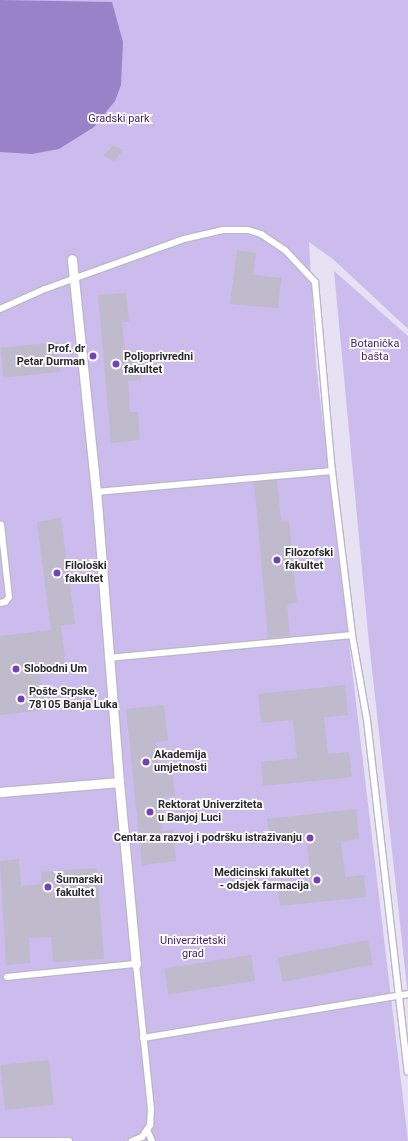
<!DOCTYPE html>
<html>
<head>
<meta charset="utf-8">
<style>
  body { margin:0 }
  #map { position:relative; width:408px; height:1141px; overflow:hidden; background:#e7e1f4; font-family:Roboto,sans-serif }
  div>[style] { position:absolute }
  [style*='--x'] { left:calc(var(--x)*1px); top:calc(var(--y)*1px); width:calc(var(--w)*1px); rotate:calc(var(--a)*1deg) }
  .green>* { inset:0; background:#cbbced }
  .water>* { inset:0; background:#9a82c9 }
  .building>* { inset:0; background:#bfbacc; transform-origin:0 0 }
  .roads { filter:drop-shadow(1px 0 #bcb6c9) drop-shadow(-1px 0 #bcb6c9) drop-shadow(0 1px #bcb6c9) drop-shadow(0 -1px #bcb6c9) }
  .service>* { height:6px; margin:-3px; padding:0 3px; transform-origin:3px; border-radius:3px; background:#fff }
  .pedestrian>* { height:9px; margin:-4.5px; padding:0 4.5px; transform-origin:4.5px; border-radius:4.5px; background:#fff }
  .dots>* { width:11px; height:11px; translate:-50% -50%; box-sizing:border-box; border:2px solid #fff; border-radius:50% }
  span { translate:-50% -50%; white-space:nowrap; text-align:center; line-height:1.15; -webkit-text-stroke:3.5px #fff; paint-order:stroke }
  .park-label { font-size:11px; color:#441e73 }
  .poi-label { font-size:11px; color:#2b2930; font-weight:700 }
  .right { translate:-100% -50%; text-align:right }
  .left { translate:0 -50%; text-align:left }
</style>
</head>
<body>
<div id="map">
  <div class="green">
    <i style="clip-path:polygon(0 0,408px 0,408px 329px,334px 260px,309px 242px,316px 365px,408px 1141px,0 1141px)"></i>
    <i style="clip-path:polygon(334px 271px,408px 336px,408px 996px,368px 633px)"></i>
  </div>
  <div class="water">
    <i style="clip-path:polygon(0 0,112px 2px,123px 42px,121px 85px,115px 101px,94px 127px,59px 149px,32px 154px,0 152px)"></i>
  </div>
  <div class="building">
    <i style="clip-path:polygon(113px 146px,123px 150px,114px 161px,103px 156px)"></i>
    <i style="clip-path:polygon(237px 250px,256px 253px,253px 275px,281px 278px,278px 308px,230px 304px)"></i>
    <i style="clip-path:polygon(126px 293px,129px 322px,122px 322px,125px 352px,139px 351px,141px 380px,128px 381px,130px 412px,138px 412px,140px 440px,111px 443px,98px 295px)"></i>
    <i style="left:57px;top:342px;width:30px;height:57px;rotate:84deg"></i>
    <i style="clip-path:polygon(277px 480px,281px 521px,289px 521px,297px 603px,287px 604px,290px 636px,268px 638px,254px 482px)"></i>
    <i style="clip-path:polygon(61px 518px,75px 624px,61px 625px,66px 668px,40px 671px,45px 710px,0 715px,0 636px,51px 630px,37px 522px)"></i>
    <i style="clip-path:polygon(345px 685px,348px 715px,324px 717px,328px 754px,349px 752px,352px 777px,263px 786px,261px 762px,297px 758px,293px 720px,261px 723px,258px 694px)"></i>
    <i style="clip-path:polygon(164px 705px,168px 741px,156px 742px,159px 771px,172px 770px,175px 796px,158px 798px,162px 831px,173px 830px,176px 861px,142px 865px,126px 709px)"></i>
    <i style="clip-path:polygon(356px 809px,359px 839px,341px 841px,345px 877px,364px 875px,366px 897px,280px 906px,278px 886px,311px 882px,306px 837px,270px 841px,267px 819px)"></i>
    <i style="clip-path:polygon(19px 859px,21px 886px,42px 884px,41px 872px,97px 868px,104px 959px,53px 962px,51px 937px,29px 938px,30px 963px,6px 965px,0 861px)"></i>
    <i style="left:368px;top:940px;width:25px;height:92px;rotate:79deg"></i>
    <i style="left:251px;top:955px;width:26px;height:88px;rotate:81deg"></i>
    <i style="left:49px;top:1060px;width:45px;height:49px;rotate:84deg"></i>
  </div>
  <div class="roads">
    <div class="service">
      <i style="--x:0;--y:309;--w:49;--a:-24"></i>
      <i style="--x:45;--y:289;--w:148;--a:-19.8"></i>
      <i style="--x:184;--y:239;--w:40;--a:-13"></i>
      <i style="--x:223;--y:230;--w:25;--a:0"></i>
      <i style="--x:248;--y:230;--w:14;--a:17"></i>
      <i style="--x:261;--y:234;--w:29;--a:34"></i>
      <i style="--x:285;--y:250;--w:44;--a:46.8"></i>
      <i style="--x:315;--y:282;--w:190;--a:84.9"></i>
      <i style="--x:332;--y:471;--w:165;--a:83"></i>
      <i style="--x:352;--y:635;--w:86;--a:80"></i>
      <i style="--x:367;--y:720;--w:354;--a:83.4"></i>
      <i style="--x:96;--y:492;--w:237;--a:-5.1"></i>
      <i style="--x:0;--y:603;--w:5;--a:-11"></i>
      <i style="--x:5;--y:602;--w:6;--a:-51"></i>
      <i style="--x:9;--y:597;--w:73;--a:-96.3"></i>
      <i style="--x:108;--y:658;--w:245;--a:-5.4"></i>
      <i style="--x:7;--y:977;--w:130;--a:-5.8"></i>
      <i style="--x:136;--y:964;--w:145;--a:84.1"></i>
      <i style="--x:151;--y:1108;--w:17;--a:93"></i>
      <i style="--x:150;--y:1125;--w:14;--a:124"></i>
      <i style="--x:142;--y:1137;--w:11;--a:158"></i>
      <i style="--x:143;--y:1038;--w:269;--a:-9.4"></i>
      <i style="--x:147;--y:1130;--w:12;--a:66"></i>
      <i style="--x:0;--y:1141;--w:69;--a:0"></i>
    </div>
    <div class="pedestrian">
      <i style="--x:119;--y:782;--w:183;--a:84.7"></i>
      <i style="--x:0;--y:792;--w:119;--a:-4.8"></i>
      <i style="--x:119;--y:782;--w:291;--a:-94.5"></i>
      <i style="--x:96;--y:492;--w:234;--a:-95.9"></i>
    </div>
  </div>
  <div class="dots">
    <i style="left:93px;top:356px;background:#7441b8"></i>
    <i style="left:116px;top:364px;background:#7441b8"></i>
    <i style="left:277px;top:560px;background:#7441b8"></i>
    <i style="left:57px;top:573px;background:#7441b8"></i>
    <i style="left:16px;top:669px;background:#7441b8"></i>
    <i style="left:21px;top:699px;background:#7441b8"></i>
    <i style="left:146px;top:762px;background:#7441b8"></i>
    <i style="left:150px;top:812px;background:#7441b8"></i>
    <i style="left:310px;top:838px;background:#7441b8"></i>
    <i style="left:317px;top:880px;background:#7441b8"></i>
    <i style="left:48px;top:887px;background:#7441b8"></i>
  </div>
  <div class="park-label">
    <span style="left:119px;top:119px">Gradski park</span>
    <span style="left:375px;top:351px">Botanička<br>bašta</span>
    <span style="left:193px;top:948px">Univerzitetski<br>grad</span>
  </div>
  <div class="poi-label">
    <span class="right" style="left:85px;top:356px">Prof. dr<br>Petar Durman</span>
    <span class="left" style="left:124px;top:364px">Poljoprivredni<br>fakultet</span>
    <span class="left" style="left:285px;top:560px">Filozofski<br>fakultet</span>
    <span class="left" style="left:65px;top:573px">Filološki<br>fakultet</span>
    <span class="left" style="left:24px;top:669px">Slobodni Um</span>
    <span class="left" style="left:29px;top:699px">Pošte Srpske,<br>78105 Banja Luka</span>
    <span class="left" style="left:154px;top:762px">Akademija<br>umjetnosti</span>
    <span class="left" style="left:158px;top:812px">Rektorat Univerziteta<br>u Banjoj Luci</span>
    <span class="right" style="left:302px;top:838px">Centar za razvoj i podršku istraživanju</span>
    <span class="right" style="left:309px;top:880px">Medicinski fakultet<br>- odsjek farmacija</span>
    <span class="left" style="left:56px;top:887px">Šumarski<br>fakultet</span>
  </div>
</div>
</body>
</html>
